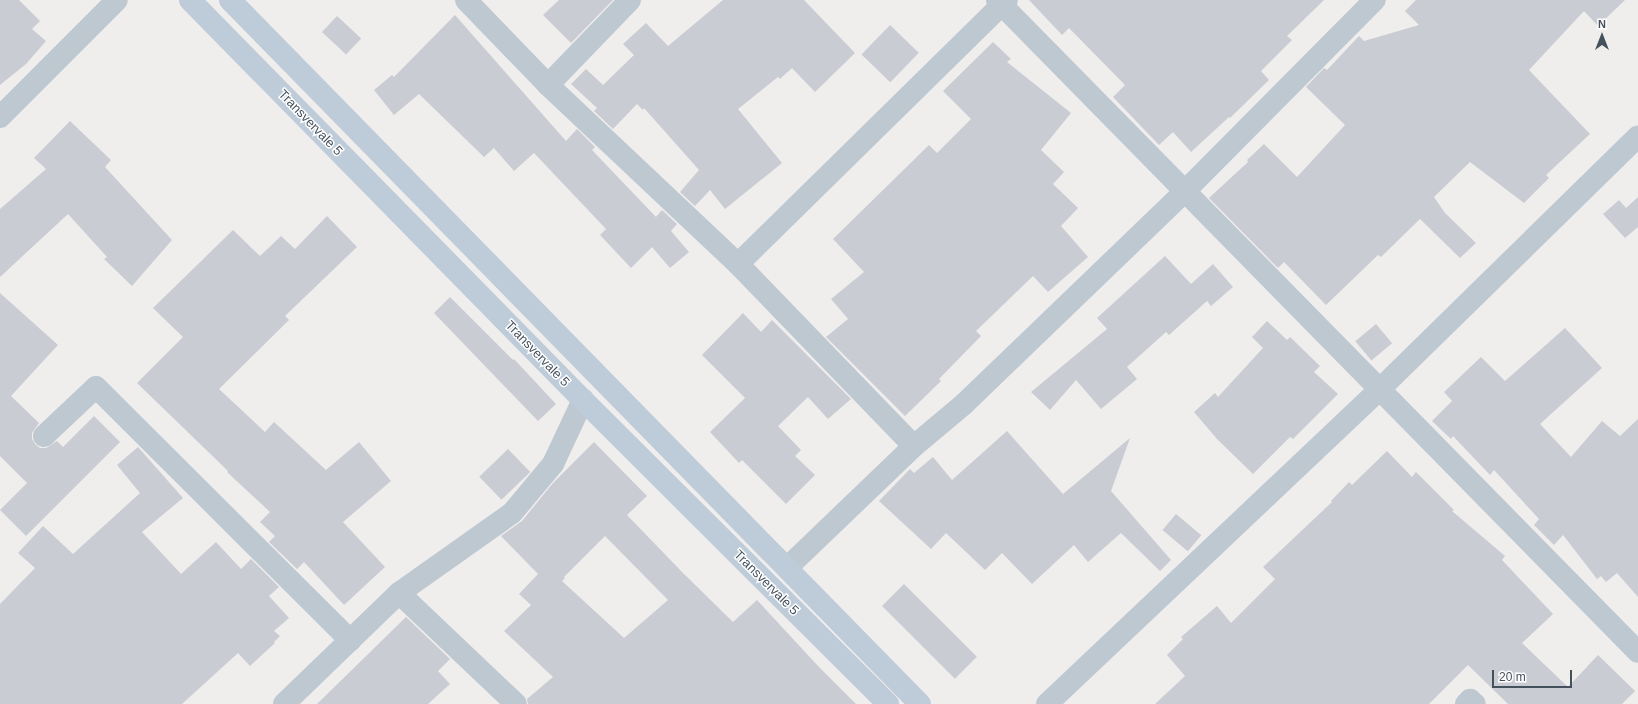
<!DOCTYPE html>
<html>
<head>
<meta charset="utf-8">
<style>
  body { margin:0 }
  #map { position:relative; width:1638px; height:704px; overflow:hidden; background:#f0eded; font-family:Arial,sans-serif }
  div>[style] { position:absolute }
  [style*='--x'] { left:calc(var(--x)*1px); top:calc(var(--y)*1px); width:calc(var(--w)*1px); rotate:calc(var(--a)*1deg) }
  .building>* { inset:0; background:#c9ccd3; transform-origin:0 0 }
  .street>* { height:22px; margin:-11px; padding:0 11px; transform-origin:11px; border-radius:11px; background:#bdc8d1 }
  .secondary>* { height:22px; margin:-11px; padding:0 11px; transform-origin:11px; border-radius:11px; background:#becbd8 }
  span { translate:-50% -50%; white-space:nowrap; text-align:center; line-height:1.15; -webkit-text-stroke:3px #fff; paint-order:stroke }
  .street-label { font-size:13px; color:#44515c }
  .north { position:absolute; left:1582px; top:16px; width:40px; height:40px; -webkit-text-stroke:3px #fff; paint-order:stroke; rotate:0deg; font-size:11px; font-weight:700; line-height:16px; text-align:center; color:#44515c }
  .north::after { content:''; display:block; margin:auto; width:14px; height:18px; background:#44515c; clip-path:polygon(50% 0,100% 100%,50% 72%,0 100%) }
  .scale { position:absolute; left:1492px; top:670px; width:80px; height:18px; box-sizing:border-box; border:2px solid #44515c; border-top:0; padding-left:5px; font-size:12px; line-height:14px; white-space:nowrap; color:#44515c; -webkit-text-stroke:3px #fff; paint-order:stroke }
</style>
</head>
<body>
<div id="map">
  <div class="building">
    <i style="clip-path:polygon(0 0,19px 0,40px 21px,32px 29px,46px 41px,26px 64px,0 85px)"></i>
    <i style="clip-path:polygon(559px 0,613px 0,571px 43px,543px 15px)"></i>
    <i style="clip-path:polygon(723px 0,804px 0,855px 53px,815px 92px,792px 68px,780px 79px,778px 77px,738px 109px,782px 163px,725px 209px,710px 190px,695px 206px,680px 192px,699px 170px,644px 108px,643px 110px,637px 104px,613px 129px,594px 111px,597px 108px,571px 84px,586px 69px,603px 85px,634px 55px,623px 44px,646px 23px,668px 46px)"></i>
    <i style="clip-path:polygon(1029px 0,1324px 0,1287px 36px,1292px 40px,1261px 71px,1269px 80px,1230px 118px,1229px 117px,1191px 152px,1173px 132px,1159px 145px,1113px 97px,1125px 85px,1069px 28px,1062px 35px)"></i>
    <i style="clip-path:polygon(1416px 0,1625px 0,1598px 26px,1584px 11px,1529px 70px,1590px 134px,1546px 175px,1549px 178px,1524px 203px,1470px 162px,1434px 197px,1445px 213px,1476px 243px,1460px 258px,1420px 219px,1381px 257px,1378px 255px,1326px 305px,1284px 262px,1278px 268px,1209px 198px,1248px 162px,1247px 160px,1264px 144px,1297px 177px,1345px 125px,1306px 87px,1324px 68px,1327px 70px,1359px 36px,1364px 41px,1419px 25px,1405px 11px)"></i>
    <i style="clip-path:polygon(455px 15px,566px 141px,577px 129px,595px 147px,592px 150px,656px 217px,662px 210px,677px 224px,671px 231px,689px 252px,670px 268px,652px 247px,631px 268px,600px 235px,606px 229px,534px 153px,514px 171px,494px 148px,484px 157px,419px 94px,394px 115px,374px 90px,392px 75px,394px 77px)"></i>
    <i style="left:337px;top:16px;width:33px;height:22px;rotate:43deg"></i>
    <i style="left:890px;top:25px;width:40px;height:41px;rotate:44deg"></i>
    <i style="clip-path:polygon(993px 42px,1011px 59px,1007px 62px,1071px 113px,1041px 150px,1064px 172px,1053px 184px,1078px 208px,1061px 226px,1088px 257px,1048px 292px,1033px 276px,976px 331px,981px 336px,939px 379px,941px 381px,905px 416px,826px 337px,848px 319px,831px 299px,864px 272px,833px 239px,929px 145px,937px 153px,971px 119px,943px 91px)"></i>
    <i style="clip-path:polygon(70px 121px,111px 160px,105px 167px,172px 240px,132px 286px,104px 259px,107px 257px,68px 214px,0 277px,0 209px,46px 169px,34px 158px)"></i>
    <i style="clip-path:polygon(1638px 197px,1638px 227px,1625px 238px,1603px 214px,1619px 200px,1626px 208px)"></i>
    <i style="clip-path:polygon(327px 216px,357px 247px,285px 316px,289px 320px,219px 389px,265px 432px,274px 422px,326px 470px,359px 442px,391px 481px,343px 522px,385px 567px,344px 605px,304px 562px,297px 569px,269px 542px,275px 536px,260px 522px,270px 512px,227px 472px,228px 471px,137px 383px,183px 337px,153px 308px,233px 230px,260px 256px,281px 236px,295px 249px)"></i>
    <i style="clip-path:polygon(1165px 256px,1191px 284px,1213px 264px,1233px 287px,1211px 306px,1207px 301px,1169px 335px,1166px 332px,1127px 367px,1137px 379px,1101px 409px,1076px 380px,1050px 410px,1031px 392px,1107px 329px,1097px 318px)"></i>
    <i style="clip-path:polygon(0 293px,58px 345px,11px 396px,39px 423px,32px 433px,32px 439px,35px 444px,40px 448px,46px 448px,57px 441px,63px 447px,94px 416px,120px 442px,26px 536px,0 510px,27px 483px,0 456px)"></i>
    <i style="clip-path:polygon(450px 297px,513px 360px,514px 359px,556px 404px,538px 421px,434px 313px)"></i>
    <i style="clip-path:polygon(743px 313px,761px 332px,772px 320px,851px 399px,828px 419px,808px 397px,778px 426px,801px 450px,795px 456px,815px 475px,786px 504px,742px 460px,739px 463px,710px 432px,745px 398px,702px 355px)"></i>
    <i style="clip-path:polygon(1267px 321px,1287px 340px,1290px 337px,1320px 366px,1314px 372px,1338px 394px,1293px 439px,1290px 437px,1253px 474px,1217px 439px,1194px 412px,1215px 393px,1218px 397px,1263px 348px,1252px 337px)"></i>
    <i style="left:1376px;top:324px;width:25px;height:27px;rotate:50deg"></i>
    <i style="clip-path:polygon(1565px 328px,1602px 368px,1540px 424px,1571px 457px,1602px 421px,1620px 436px,1638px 419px,1638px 597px,1617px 573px,1606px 582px,1601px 576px,1597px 579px,1563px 535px,1554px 545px,1534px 525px,1539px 519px,1494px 470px,1490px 475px,1453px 436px,1451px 439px,1432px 421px,1452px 401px,1444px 392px,1481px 357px,1505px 381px)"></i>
    <i style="clip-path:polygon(1007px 431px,1063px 494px,1130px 438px,1111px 491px,1171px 560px,1160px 571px,1121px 533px,1088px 562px,1074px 545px,1032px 584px,1002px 553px,985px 570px,946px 533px,931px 549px,879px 501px,910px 469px,914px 473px,933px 457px,952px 480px)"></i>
    <i style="clip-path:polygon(evenodd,594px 442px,647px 496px,627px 515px,683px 573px,733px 622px,757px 600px,819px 667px,856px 704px,528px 704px,527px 699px,553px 677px,504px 631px,531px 605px,519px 594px,538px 574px,501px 536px,522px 521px,553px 483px,594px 442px,605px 536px,668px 600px,624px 638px,562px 581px,565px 578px,564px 577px,605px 536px)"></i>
    <i style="clip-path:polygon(138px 447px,183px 498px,142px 532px,181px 574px,216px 542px,241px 569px,251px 559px,279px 587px,269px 596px,289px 618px,274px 631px,280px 636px,274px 642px,275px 643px,250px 666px,238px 653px,182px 704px,0 704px,0 604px,35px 568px,18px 553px,43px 526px,73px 554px,140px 493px,117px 465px)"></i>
    <i style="left:508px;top:449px;width:32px;height:40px;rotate:46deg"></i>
    <i style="clip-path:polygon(1387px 451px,1412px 477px,1416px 472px,1454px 510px,1452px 511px,1505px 556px,1502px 560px,1553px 614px,1522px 643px,1568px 687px,1598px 655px,1635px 691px,1622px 704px,1508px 704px,1468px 665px,1429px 704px,1155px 704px,1185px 676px,1167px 655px,1183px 639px,1181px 637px,1217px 606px,1231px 623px,1275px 579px,1263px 567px,1332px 502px,1331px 501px,1349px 482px,1352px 485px)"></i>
    <i style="left:1176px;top:514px;width:33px;height:21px;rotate:40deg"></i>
    <i style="left:904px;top:584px;width:103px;height:31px;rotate:45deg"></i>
    <i style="clip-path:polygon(406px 617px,450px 659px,438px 671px,450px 684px,428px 704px,317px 704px)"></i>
  </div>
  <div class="street">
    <i style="--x:466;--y:0;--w:118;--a:46"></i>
    <i style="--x:548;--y:85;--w:261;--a:43.3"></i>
    <i style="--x:738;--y:264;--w:253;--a:46"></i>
    <i style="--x:914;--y:446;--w:176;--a:136.2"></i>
    <i style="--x:997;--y:0;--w:914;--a:45.49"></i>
    <i style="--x:548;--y:85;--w:118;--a:-46"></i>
    <i style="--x:0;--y:117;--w:165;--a:-45"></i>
    <i style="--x:738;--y:264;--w:377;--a:-44.5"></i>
    <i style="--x:44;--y:436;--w:71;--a:-43.3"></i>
    <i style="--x:96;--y:387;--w:359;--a:44.9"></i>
    <i style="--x:914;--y:446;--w:65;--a:-40"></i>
    <i style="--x:964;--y:404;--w:308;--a:-43.9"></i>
    <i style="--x:1186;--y:190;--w:268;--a:-45.2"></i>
    <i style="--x:399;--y:593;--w:161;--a:43.5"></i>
    <i style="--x:284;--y:704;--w:160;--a:-44"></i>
    <i style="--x:399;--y:593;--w:138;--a:-35.3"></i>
    <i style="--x:512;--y:513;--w:64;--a:-50.1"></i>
    <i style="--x:553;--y:464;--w:71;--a:-64.9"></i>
    <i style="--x:1047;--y:704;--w:458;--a:-43.4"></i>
    <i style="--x:1380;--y:389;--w:361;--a:-44.4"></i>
    <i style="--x:1466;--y:704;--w:6;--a:-45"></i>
    <i style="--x:1470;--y:700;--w:6;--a:39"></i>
  </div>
  <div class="secondary">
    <i style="--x:190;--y:0;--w:561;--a:45.51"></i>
    <i style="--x:583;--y:400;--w:431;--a:44.9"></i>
    <i style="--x:230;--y:0;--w:986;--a:45.58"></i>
  </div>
  <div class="street-label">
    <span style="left:310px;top:123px;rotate:46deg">Transvervale 5</span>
    <span style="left:537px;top:354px;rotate:46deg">Transvervale 5</span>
    <span style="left:766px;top:583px;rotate:45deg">Transvervale 5</span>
  </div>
  <div class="north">N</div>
  <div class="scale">20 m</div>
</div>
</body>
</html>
